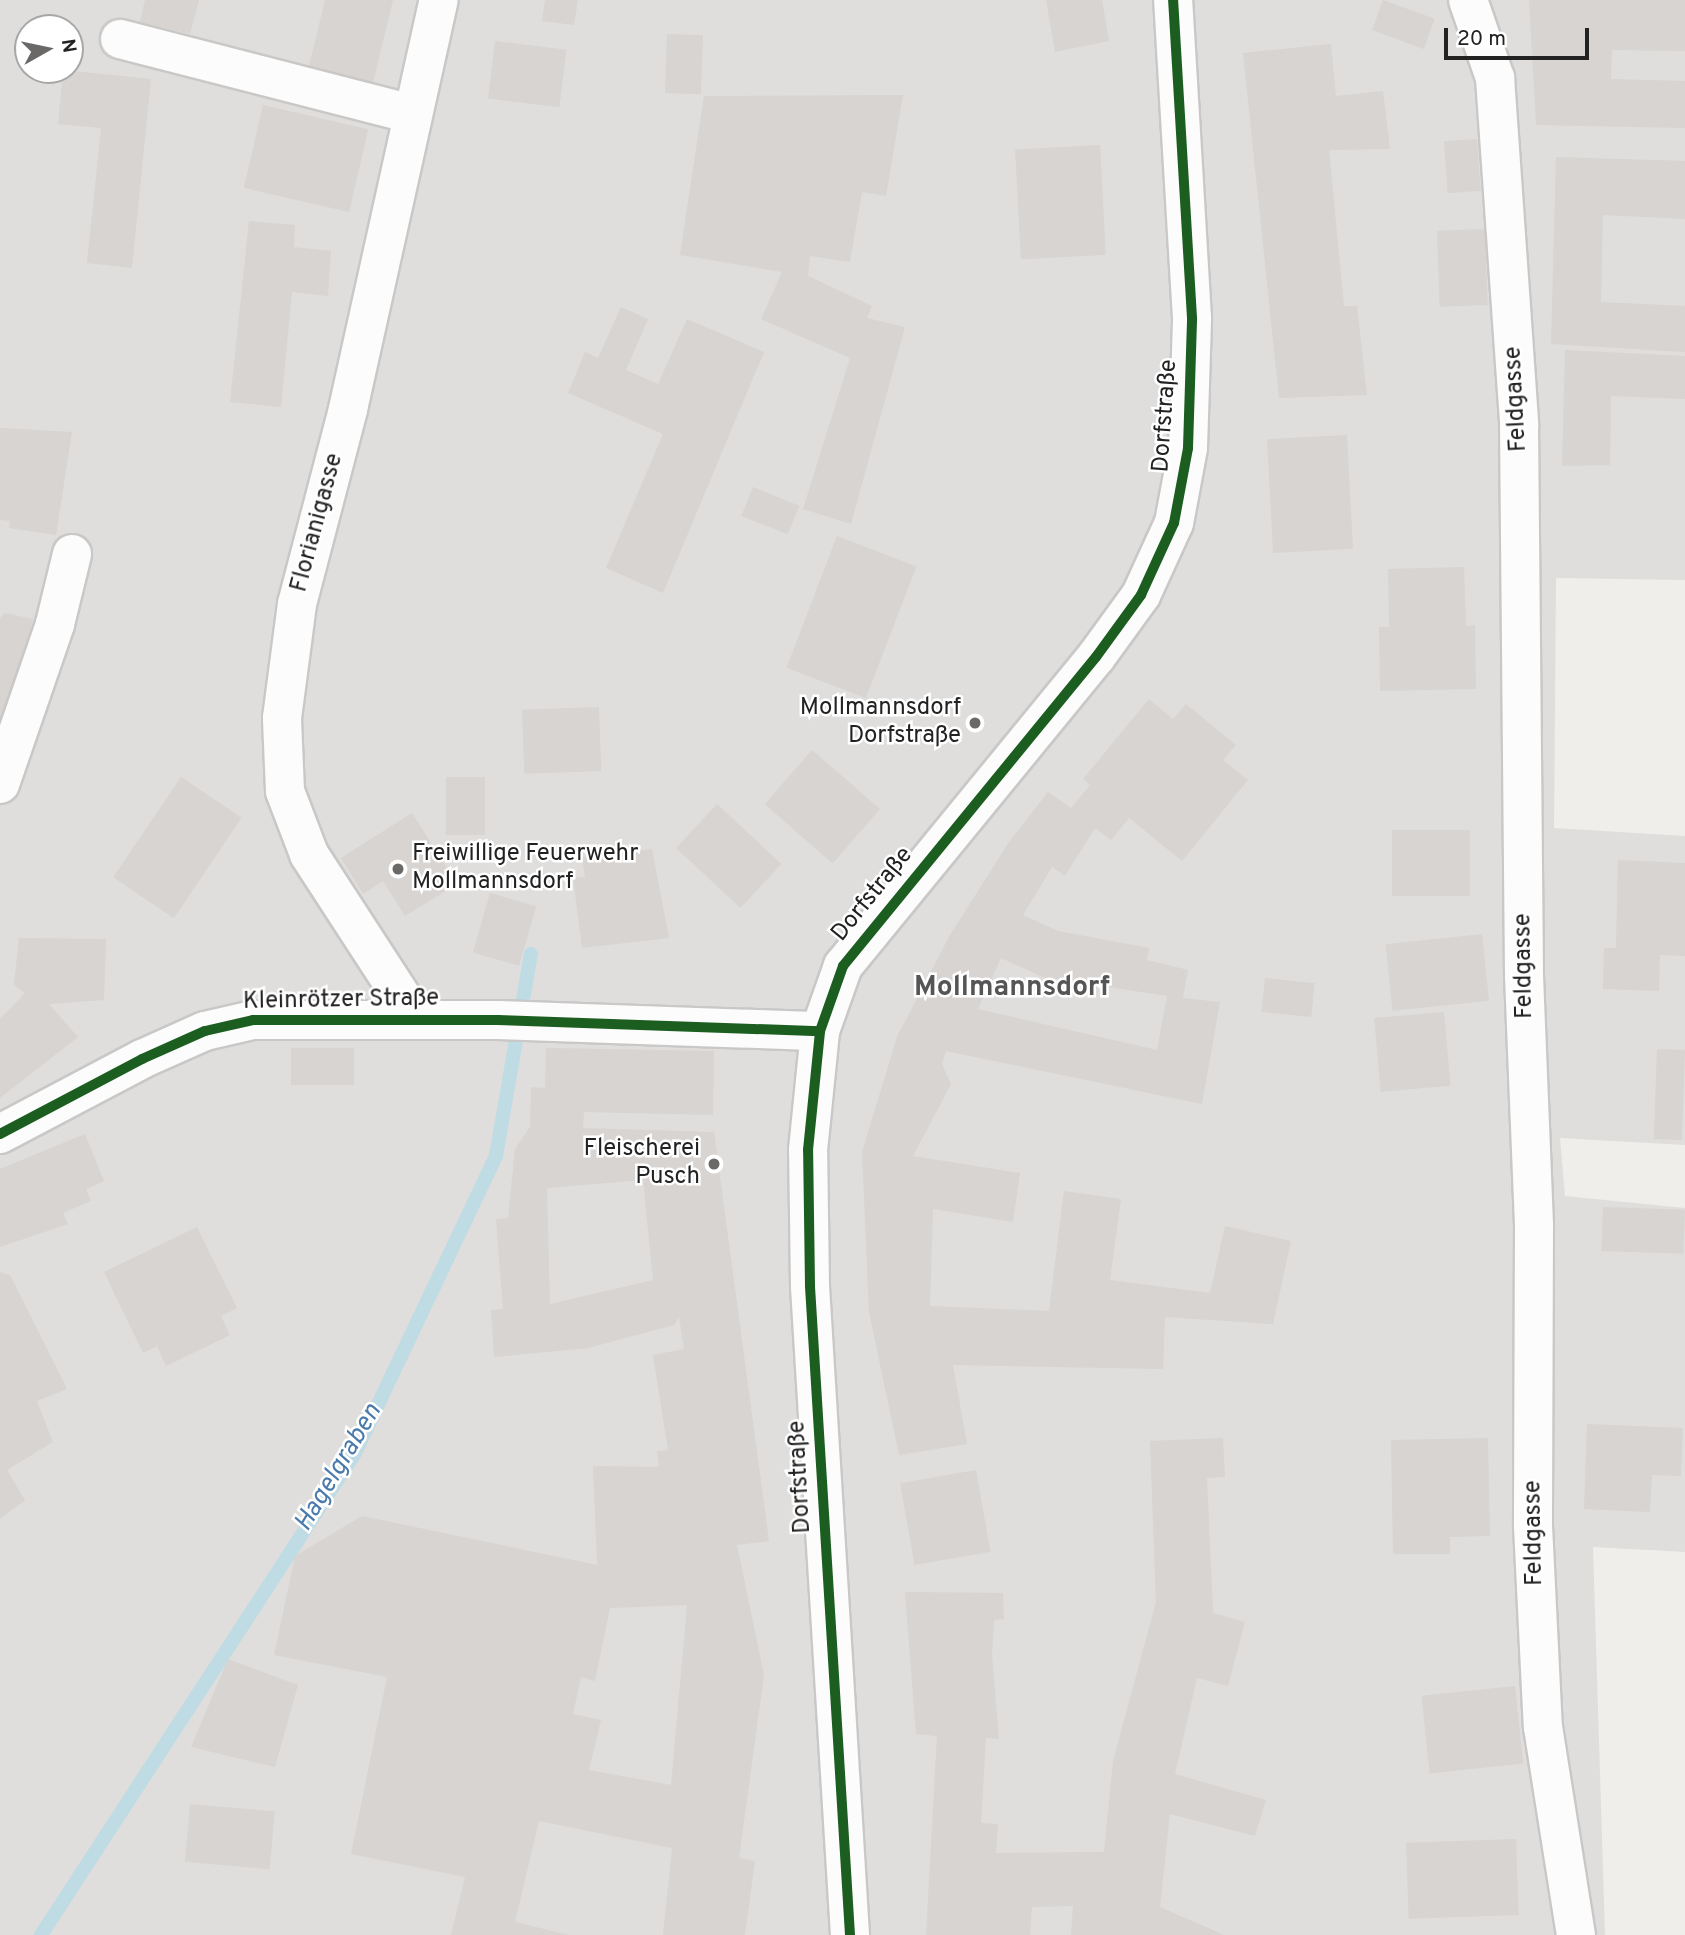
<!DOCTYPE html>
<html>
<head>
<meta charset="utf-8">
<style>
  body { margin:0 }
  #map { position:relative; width:1685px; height:1935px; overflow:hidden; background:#f0eeeb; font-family:Overpass,sans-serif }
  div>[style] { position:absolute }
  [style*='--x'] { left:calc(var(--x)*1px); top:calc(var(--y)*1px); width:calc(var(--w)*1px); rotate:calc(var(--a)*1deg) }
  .residential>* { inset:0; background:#dfdedc }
  .stream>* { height:14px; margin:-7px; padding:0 7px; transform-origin:7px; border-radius:7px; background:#bfdbe3 }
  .building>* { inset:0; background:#d7d4d2; transform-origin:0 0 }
  .roads { filter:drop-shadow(2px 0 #c9c8c7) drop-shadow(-2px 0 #c9c8c7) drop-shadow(0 2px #c9c8c7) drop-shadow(0 -2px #c9c8c7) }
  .minor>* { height:38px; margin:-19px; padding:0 19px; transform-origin:19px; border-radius:19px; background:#fdfcfc }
  .cycleway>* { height:10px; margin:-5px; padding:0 5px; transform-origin:5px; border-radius:5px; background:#1b5e20 }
  .dots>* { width:19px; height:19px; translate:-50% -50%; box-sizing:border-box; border:4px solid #fff; border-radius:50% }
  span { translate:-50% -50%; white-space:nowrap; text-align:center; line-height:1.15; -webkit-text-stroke:5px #fff; paint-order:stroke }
  .street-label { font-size:24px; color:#222 }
  .poi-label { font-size:24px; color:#222 }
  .right { translate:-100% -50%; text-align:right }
  .left { translate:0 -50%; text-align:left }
  .water-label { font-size:26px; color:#4a7aab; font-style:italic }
  .quarter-label { font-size:28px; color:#555; font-weight:700 }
  .north { position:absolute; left:14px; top:14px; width:70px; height:70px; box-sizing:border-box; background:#fff; border:2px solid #a7a7a7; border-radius:50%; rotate:81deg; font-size:19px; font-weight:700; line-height:28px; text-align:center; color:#222 }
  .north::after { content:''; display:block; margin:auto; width:24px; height:32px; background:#6a6968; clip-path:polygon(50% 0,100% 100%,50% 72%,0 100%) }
  .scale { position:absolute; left:1444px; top:28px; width:145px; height:32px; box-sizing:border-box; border:4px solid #222; border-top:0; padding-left:9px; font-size:21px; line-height:24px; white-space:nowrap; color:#222; -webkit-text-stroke:5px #fff; paint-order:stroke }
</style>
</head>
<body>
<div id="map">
  <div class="residential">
    <i style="clip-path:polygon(evenodd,0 0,1685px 0,1685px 580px,1556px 578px,1554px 828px,1685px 836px,1685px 1145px,1560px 1138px,1565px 1196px,1685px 1208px,1685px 1552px,1593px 1547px,1605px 1935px,0 1935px,0 0,28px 28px,70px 28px,70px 70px,28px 70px,28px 28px)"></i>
  </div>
  <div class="stream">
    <i style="--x:41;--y:1935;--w:575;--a:-56.92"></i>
    <i style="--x:355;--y:1453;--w:329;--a:-64.6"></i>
    <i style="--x:496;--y:1156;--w:205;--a:-80.2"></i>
  </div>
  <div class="building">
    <i style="clip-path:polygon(145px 0,199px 0,190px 34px,140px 22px)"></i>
    <i style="clip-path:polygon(325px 0,393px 0,373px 83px,309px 66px)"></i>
    <i style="clip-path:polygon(545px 0,578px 0,574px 25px,542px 21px)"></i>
    <i style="clip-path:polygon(1046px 0,1102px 0,1109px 41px,1055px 52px)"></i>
    <i style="left:1383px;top:0;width:55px;height:32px;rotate:20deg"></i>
    <i style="clip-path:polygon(1529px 0,1685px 0,1685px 51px,1612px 50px,1611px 79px,1685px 81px,1685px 128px,1536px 125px)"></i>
    <i style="left:667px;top:34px;width:36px;height:59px;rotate:2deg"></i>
    <i style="left:495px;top:41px;width:72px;height:58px;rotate:7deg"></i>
    <i style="clip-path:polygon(1331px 44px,1336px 96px,1383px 91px,1390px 149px,1329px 150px,1344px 306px,1357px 306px,1367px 395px,1279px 398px,1243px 53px)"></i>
    <i style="clip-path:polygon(63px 70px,151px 79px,132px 268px,87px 263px,101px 128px,58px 124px)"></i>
    <i style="clip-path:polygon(903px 95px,886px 196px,862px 192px,850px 262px,810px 256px,808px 276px,872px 306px,867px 318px,905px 327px,851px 524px,803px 509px,850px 358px,761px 319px,782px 272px,680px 255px,704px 96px)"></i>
    <i style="left:263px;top:105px;width:108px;height:85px;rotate:13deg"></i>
    <i style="left:1477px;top:139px;width:52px;height:33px;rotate:86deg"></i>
    <i style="left:1100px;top:145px;width:110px;height:85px;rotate:87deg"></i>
    <i style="clip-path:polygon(1556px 157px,1685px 161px,1685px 219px,1603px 215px,1601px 302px,1685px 306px,1685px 352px,1551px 344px)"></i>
    <i style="clip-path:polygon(249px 221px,295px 225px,294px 247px,331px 251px,328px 296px,292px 292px,281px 407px,230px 402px)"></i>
    <i style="left:1485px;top:229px;width:76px;height:48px;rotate:88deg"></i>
    <i style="clip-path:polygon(621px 307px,648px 319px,626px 370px,658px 384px,687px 319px,764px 352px,663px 593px,606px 568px,663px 434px,568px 393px,585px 352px,598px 358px)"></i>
    <i style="clip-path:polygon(1565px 350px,1685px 356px,1685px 399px,1611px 396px,1610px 465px,1562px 466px)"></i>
    <i style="clip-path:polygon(0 428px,72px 432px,56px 535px,9px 528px,10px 521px,0 520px)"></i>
    <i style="left:1347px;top:435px;width:114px;height:80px;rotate:87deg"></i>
    <i style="left:753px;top:487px;width:50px;height:31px;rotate:22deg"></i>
    <i style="left:837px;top:536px;width:85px;height:141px;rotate:21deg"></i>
    <i style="clip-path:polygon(1464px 567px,1466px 626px,1475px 625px,1476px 689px,1380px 691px,1379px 627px,1389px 627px,1388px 569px)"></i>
    <i style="clip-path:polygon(5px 613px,33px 619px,10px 721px,0 718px,0 618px)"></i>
    <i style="clip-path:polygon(evenodd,1149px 699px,1173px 719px,1186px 704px,1236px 745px,1223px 760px,1248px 780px,1182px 861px,1129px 818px,1111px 840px,1095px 828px,1065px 876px,1052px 867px,1023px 915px,1058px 931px,1149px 948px,1147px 960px,1188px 970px,1183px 998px,1220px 1002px,1202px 1104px,946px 1051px,942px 1064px,951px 1084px,913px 1156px,1020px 1173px,1013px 1222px,933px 1209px,930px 1306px,1049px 1311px,1064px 1191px,1121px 1199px,1110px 1280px,1210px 1293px,1225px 1226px,1291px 1241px,1273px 1324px,1165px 1317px,1163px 1369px,953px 1365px,967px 1444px,899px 1455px,869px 1312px,862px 1152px,897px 1037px,950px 935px,1009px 842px,1048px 792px,1071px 808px,1090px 785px,1083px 779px,1149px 699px,1001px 958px,1043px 977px,1167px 996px,1157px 1050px,978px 1009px,1001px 958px)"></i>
    <i style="left:599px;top:707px;width:64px;height:77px;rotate:88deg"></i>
    <i style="left:812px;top:750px;width:90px;height:72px;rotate:41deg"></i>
    <i style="left:181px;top:777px;width:73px;height:121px;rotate:34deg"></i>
    <i style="left:446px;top:777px;width:39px;height:58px"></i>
    <i style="left:717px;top:804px;width:88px;height:60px;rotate:43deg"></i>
    <i style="clip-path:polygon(412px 813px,457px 884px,405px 916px,383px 881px,363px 894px,341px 858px)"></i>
    <i style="left:1392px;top:830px;width:78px;height:66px"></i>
    <i style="clip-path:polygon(652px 849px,669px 938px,582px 948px,573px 878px,585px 877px,582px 857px)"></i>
    <i style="clip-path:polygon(1618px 860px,1685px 863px,1685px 956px,1660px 955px,1659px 991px,1603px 989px,1604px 948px,1616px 948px)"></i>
    <i style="left:490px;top:893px;width:48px;height:62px;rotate:16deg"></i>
    <i style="left:1482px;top:934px;width:67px;height:97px;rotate:84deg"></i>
    <i style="clip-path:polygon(19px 938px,106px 939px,104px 1000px,49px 1004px,78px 1037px,0 1098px,0 1019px,25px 993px,14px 985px)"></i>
    <i style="left:1265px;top:978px;width:50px;height:34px;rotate:6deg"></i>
    <i style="left:1444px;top:1012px;width:74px;height:70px;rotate:85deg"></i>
    <i style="left:291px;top:1048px;width:63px;height:37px"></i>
    <i style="clip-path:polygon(evenodd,546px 1048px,714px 1051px,713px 1115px,584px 1112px,583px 1128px,714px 1132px,769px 1541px,737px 1545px,764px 1675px,739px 1858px,755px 1861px,745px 1935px,663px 1935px,672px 1848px,539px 1821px,515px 1922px,569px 1935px,451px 1935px,465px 1877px,351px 1854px,387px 1677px,274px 1655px,295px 1556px,362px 1516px,597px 1565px,593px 1466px,659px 1467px,657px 1451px,668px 1450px,653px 1355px,684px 1349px,679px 1317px,674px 1325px,588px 1348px,494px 1357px,491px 1310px,503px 1309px,496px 1219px,508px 1218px,515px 1149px,530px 1127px,531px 1087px,545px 1088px,546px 1048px,643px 1180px,653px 1280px,550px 1304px,547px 1188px,643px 1180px,546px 1048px,687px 1605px,671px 1785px,589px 1770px,601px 1720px,573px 1714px,581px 1677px,595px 1681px,610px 1608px,687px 1605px)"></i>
    <i style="left:1657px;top:1049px;width:28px;height:90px;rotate:2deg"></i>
    <i style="clip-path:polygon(85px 1134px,104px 1181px,86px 1189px,91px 1201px,63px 1213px,68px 1224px,0 1247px,0 1169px)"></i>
    <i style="left:1603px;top:1207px;width:82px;height:44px;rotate:2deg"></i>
    <i style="clip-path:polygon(197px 1227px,237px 1308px,221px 1316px,230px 1335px,166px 1366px,157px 1346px,143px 1353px,104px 1272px)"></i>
    <i style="clip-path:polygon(0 1272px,10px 1275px,67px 1389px,37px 1401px,53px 1442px,7px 1470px,25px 1500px,0 1519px)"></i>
    <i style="clip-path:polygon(1587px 1424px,1683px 1428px,1681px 1476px,1652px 1475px,1650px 1512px,1584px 1509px)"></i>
    <i style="clip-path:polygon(1223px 1438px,1225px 1477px,1207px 1478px,1213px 1613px,1245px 1622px,1228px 1686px,1197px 1678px,1175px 1774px,1266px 1800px,1255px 1836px,1170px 1814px,1160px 1907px,1224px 1935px,1071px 1935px,1073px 1906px,1032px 1907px,1030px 1935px,926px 1935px,937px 1736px,916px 1734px,905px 1592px,1003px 1593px,1004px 1619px,994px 1620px,992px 1654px,999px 1739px,986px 1738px,981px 1823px,998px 1824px,996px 1853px,1104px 1852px,1113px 1761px,1156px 1602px,1150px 1441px)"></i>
    <i style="clip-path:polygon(1488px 1438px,1490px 1536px,1450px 1537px,1450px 1554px,1393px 1554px,1391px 1440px)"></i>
    <i style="left:976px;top:1470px;width:83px;height:77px;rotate:80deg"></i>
    <i style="clip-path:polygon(228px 1659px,298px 1685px,275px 1767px,191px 1747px)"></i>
    <i style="left:1515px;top:1686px;width:78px;height:94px;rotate:84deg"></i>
    <i style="left:190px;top:1804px;width:85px;height:58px;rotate:5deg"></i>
    <i style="left:1516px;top:1839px;width:76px;height:110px;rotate:88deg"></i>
  </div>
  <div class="roads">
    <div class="minor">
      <i style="--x:1468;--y:0;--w:83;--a:70.9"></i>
      <i style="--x:1495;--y:78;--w:347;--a:86"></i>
      <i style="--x:1519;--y:424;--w:552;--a:89.48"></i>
      <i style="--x:1524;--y:976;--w:249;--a:87.7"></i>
      <i style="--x:1534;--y:1225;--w:301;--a:90.2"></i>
      <i style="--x:1533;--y:1526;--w:201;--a:87.2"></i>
      <i style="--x:1543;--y:1727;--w:211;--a:81"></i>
      <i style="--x:120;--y:39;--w:302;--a:14.4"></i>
      <i style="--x:0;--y:784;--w:169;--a:-71"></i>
      <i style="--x:55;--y:624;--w:72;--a:-76.3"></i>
      <i style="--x:416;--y:1019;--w:197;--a:-123"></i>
      <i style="--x:309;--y:854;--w:67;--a:-110.9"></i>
      <i style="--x:285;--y:791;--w:73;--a:-92.4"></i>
      <i style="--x:282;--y:718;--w:115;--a:-82.5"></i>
      <i style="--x:297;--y:604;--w:202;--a:-75.3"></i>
      <i style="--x:348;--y:409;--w:419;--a:-77.5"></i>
      <i style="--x:0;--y:1134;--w:161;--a:-27.8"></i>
      <i style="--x:142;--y:1059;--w:69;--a:-24"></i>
      <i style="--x:205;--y:1031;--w:49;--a:-12.9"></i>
      <i style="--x:253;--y:1020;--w:245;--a:0"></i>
      <i style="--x:498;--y:1020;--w:322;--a:2"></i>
      <i style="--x:850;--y:1935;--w:650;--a:-93.53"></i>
      <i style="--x:810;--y:1286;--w:136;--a:-90.8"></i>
      <i style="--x:808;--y:1150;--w:120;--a:-84.2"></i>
      <i style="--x:820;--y:1031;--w:69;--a:-70.5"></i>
      <i style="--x:843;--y:966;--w:399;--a:-50.7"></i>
      <i style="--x:1096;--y:657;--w:77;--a:-54"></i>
      <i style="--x:1141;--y:595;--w:79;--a:-65.4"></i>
      <i style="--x:1174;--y:523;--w:76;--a:-79.4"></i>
      <i style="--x:1188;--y:448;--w:130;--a:-88.2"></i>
      <i style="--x:1192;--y:318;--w:319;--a:-93.4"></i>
    </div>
  </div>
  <div class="cycleway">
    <i style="--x:0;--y:1134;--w:161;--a:-27.8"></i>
    <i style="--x:142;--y:1059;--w:69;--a:-24"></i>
    <i style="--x:205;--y:1031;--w:49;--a:-12.9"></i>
    <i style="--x:253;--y:1020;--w:245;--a:0"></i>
    <i style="--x:498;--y:1020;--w:322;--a:2"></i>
    <i style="--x:850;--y:1935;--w:650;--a:-93.53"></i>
    <i style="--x:810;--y:1286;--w:136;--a:-90.8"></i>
    <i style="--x:808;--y:1150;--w:120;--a:-84.2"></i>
    <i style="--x:820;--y:1031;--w:69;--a:-70.5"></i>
    <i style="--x:843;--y:966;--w:399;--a:-50.7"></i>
    <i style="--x:1096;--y:657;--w:77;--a:-54"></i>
    <i style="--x:1141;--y:595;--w:79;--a:-65.4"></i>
    <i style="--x:1174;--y:523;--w:76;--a:-79.4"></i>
    <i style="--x:1188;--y:448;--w:130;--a:-88.2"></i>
    <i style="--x:1192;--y:318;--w:319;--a:-93.4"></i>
  </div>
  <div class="dots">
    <i style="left:975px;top:723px;background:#6a6968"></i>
    <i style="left:398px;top:869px;background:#6a6968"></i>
    <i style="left:714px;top:1164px;background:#6a6968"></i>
  </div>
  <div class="street-label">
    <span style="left:1517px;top:399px;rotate:-93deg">Feldgasse</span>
    <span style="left:1166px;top:416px;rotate:-86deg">Dorfstraße</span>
    <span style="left:318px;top:523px;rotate:-75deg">Florianigasse</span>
    <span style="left:873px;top:895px;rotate:-51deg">Dorfstraße</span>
    <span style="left:1525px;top:966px;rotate:-91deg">Feldgasse</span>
    <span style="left:341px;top:1001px;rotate:-1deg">Kleinrötzer Straße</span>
    <span style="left:801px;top:1477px;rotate:-93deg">Dorfstraße</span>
    <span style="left:1535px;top:1533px;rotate:-91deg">Feldgasse</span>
  </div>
  <div class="poi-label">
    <span class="right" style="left:961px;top:723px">Mollmannsdorf<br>Dorfstraße</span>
    <span class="left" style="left:412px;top:869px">Freiwillige Feuerwehr<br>Mollmannsdorf</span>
    <span class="right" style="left:700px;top:1164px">Fleischerei<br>Pusch</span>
  </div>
  <div class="water-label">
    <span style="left:339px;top:1468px;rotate:-59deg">Hagelgraben</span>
  </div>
  <div class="quarter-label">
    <span style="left:1012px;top:988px">Mollmannsdorf</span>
  </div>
  <div class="north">N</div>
  <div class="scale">20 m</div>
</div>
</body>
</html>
